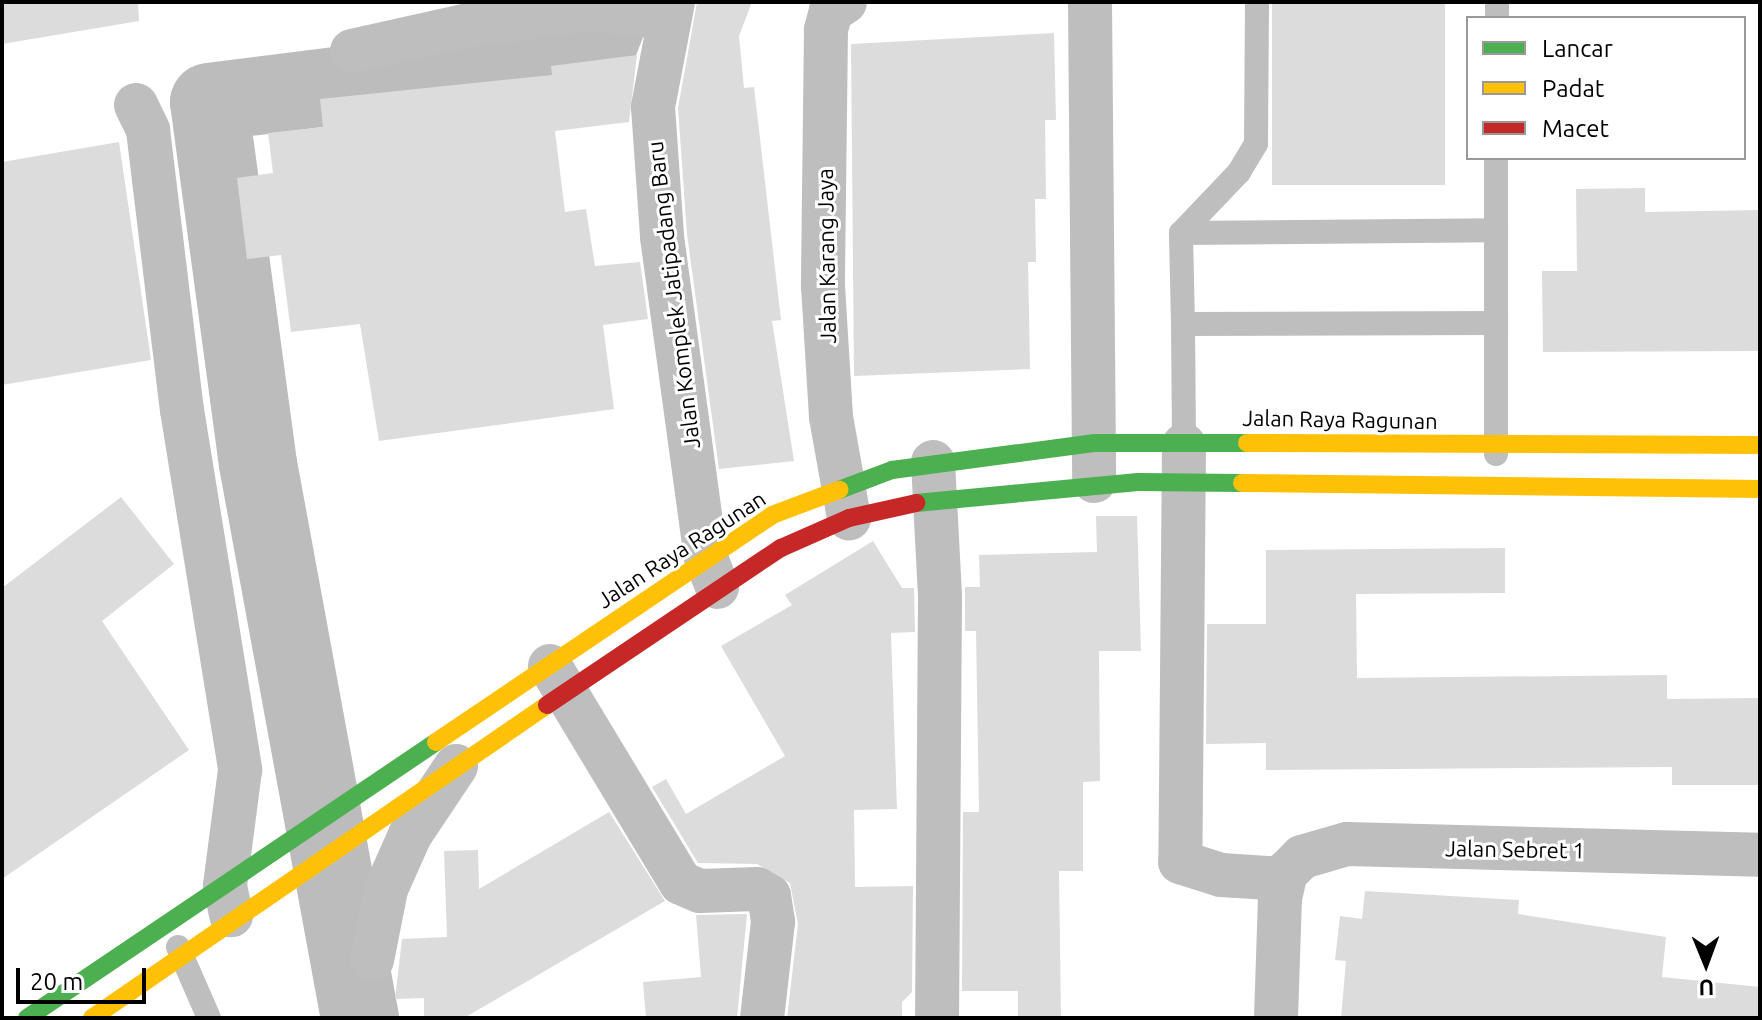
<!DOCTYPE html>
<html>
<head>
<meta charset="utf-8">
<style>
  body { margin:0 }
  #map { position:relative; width:1762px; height:1020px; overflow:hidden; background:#fff; font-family:Ubuntu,sans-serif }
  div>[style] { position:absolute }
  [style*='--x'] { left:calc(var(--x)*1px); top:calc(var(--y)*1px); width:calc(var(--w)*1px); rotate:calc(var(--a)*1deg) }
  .river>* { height:78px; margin:-39px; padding:0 39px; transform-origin:39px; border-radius:39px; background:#bcbcbc }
  .building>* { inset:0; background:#dcdcdc; transform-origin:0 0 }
  .lane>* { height:24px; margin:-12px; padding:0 12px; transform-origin:12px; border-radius:12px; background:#bebebe }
  .street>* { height:44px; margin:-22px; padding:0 22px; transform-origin:22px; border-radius:22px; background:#bebebe }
  .fast>* { height:18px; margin:-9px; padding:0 9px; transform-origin:9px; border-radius:9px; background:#4caf50 }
  .slow>* { height:18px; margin:-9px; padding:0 9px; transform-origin:9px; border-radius:9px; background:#ffc107 }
  .jam>* { height:18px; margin:-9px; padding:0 9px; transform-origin:9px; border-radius:9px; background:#c62828 }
  span { translate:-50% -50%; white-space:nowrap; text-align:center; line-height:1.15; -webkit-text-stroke:6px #fff; paint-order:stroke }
  .street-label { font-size:22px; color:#000 }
  .frame { position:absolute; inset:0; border:4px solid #000; pointer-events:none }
  .legend { position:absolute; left:1466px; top:16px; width:280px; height:144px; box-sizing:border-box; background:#fff; border:2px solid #999; margin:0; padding:10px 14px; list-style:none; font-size:24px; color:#000 }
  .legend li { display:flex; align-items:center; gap:16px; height:40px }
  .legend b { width:40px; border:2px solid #999 }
  .north { position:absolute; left:1666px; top:924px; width:80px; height:80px; -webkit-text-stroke:6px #fff; paint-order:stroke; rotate:179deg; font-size:22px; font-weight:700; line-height:32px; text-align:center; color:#000 }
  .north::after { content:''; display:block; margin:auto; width:28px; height:36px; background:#000; clip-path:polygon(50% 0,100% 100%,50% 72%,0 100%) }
  .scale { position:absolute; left:16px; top:968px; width:130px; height:36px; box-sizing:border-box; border:4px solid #000; border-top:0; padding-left:10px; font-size:24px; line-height:28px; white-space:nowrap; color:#000; -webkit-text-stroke:6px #fff; paint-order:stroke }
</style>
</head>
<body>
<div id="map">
  <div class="river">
    <i style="--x:360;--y:1018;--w:563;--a:-100.43"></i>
    <i style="--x:258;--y:464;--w:365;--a:-97.7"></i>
    <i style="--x:209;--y:102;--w:389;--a:-7.2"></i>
    <i style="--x:595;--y:53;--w:55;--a:-68.6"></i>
  </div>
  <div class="building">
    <i style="clip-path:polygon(2px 2px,138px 2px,139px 21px,2px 44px)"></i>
    <i style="clip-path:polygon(697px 2px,752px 2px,739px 36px,744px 88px,754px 87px,781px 320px,772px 321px,794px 461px,719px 469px,687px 234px,678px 108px)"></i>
    <i style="left:1272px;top:2px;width:173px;height:183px"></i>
    <i style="clip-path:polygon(1054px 33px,1056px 120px,1045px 120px,1046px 199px,1035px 199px,1036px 262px,1028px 262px,1030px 369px,854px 376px,851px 44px)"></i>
    <i style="clip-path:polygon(637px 55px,629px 122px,555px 131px,565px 212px,586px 209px,595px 266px,640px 262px,648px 319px,603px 325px,614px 409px,379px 441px,360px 324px,291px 332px,281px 255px,247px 259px,237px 178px,273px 173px,268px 133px,323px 127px,320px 99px,552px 75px,551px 66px)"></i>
    <i style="clip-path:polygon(119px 142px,151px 360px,2px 385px,2px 162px)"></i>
    <i style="clip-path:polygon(1645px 188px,1645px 212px,1760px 210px,1760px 351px,1543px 352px,1542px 271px,1577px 271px,1576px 189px)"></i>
    <i style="clip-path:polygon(121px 497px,174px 564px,102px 621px,189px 750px,2px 879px,2px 588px)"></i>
    <i style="clip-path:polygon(1096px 516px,1137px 516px,1141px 651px,1099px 651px,1100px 781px,1083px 782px,1083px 871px,1059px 871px,1061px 1018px,1018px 1018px,1018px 991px,962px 991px,963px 812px,979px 812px,976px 631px,965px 631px,965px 587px,980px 587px,979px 555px,1097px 552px)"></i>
    <i style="clip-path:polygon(873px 541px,902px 588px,914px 588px,915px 632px,891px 633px,897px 809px,854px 810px,855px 887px,913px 886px,912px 992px,902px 1002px,902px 1018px,787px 1018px,798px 924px,790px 883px,757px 864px,698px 863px,652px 787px,666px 779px,686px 814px,785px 756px,721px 646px,792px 605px,785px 595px)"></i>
    <i style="clip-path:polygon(1505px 548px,1505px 593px,1356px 594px,1357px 678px,1667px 675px,1667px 699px,1760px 698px,1760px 785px,1672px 785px,1672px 767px,1266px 770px,1266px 743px,1206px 744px,1207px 624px,1266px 624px,1266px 550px)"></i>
    <i style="clip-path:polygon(609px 812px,665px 901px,464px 1018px,424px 1018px,424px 998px,395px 999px,402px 939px,447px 937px,444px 851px,478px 850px,479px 889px)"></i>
    <i style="clip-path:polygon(1365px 891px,1519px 900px,1518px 914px,1666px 937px,1662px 977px,1760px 987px,1760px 1018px,1341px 1018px,1346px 961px,1335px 960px,1340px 916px,1362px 919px)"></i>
    <i style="clip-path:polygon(747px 914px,737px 1018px,646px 1018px,643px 982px,701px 977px,696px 915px)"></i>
  </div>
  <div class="lane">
    <i style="--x:1497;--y:18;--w:16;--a:-90"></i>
    <i style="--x:1181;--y:233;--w:84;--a:-46.4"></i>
    <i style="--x:1239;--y:172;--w:33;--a:-59"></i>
    <i style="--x:1256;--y:144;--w:142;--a:-89.6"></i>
    <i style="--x:1496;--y:323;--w:93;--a:-90"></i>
    <i style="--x:1183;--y:324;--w:118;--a:89.5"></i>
    <i style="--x:1496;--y:454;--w:131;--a:-90"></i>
    <i style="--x:1496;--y:323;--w:313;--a:179.8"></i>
    <i style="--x:1183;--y:324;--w:91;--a:-91.3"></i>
    <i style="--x:1181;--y:233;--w:315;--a:-0.5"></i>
    <i style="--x:1496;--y:230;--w:72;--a:-90"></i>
    <i style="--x:178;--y:947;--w:77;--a:66.4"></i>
  </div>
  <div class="street">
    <i style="--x:673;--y:2;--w:107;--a:100.8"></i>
    <i style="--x:653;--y:107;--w:130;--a:86"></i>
    <i style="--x:662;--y:237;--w:324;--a:82.2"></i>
    <i style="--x:706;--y:558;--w:31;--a:69"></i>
    <i style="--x:845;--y:2;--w:17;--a:147"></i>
    <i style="--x:831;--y:11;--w:20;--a:105"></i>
    <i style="--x:826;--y:30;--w:256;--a:90.7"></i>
    <i style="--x:823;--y:286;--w:131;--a:86.5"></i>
    <i style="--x:831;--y:417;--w:103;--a:79.9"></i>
    <i style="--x:1090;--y:2;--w:479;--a:89.5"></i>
    <i style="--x:352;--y:51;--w:115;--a:-12.6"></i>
    <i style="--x:464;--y:26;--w:129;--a:-7.6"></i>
    <i style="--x:592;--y:9;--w:76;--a:6.8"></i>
    <i style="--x:136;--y:105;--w:28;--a:64"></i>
    <i style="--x:148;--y:130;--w:282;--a:83.1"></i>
    <i style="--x:182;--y:410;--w:365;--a:80.8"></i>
    <i style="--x:240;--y:770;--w:117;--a:97.4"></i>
    <i style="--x:225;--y:886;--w:30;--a:78"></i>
    <i style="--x:1184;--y:445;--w:417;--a:90.5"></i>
    <i style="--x:1180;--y:862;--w:43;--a:17.6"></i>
    <i style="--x:1221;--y:875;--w:62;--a:3.7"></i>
    <i style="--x:933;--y:462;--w:135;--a:87"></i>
    <i style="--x:940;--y:597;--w:421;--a:90.4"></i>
    <i style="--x:550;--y:666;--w:253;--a:58.9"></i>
    <i style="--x:681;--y:883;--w:21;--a:23"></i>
    <i style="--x:700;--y:891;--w:57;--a:-2"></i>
    <i style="--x:757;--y:889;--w:14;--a:30"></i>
    <i style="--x:769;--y:896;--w:26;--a:81"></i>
    <i style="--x:773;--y:922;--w:97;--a:96.5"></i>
    <i style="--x:372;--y:960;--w:72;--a:-78.8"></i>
    <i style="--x:386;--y:889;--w:59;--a:-66"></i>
    <i style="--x:410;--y:835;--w:83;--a:-56.3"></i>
    <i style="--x:1276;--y:1018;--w:120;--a:-88.1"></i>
    <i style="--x:1280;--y:898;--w:26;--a:-77"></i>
    <i style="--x:1286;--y:873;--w:23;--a:-45"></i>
    <i style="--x:1302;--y:857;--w:47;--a:-16.1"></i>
    <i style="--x:1347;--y:844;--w:413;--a:1.5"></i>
  </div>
  <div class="fast">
    <i style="--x:839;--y:490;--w:57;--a:-20.7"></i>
    <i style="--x:892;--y:470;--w:205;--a:-7.6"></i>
    <i style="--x:1095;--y:443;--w:152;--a:0"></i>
    <i style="--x:916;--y:503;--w:223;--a:-5.4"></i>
    <i style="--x:1138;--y:482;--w:104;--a:0.6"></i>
    <i style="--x:27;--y:1018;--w:493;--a:-34"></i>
  </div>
  <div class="slow">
    <i style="--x:1247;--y:443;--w:513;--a:0.22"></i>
    <i style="--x:1242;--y:483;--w:518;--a:0.66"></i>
    <i style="--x:436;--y:742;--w:405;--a:-34"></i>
    <i style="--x:772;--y:515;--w:72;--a:-20.5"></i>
    <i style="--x:92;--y:1018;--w:552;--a:-34.52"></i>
  </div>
  <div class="jam">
    <i style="--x:547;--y:705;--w:282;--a:-33.9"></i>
    <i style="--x:781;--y:548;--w:74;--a:-23.8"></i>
    <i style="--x:849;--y:518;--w:69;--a:-12.6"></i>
  </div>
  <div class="street-label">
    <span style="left:826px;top:256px;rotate:-91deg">Jalan Karang Jaya</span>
    <span style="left:673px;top:295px;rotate:-97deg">Jalan Komplek Jatipadang Baru</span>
    <span style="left:1340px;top:419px;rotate:1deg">Jalan Raya Ragunan</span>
    <span style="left:681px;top:549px;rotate:-33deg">Jalan Raya Ragunan</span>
    <span style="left:1515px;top:849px;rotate:1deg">Jalan Sebret 1</span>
  </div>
  <div class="frame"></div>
  <ul class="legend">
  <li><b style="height:10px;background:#4caf50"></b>Lancar</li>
  <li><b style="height:10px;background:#ffc107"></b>Padat</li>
  <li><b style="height:10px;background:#c62828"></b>Macet</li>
  </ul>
  <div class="north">U</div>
  <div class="scale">20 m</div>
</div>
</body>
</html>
